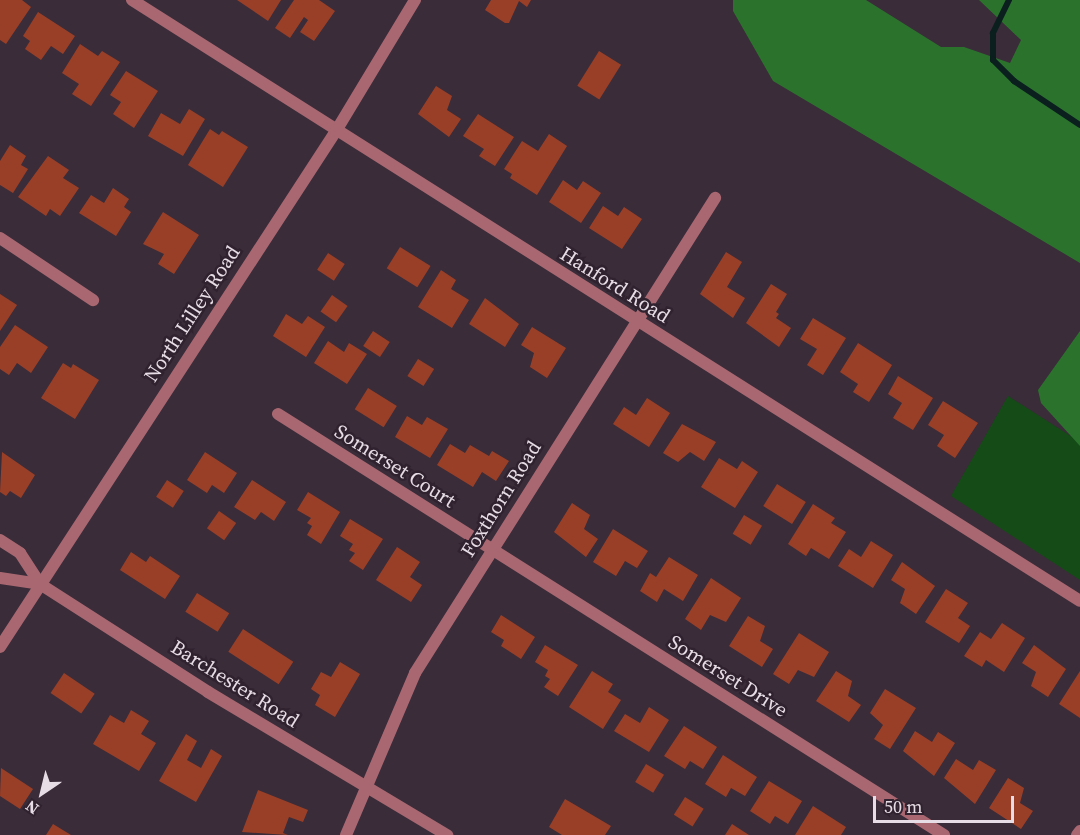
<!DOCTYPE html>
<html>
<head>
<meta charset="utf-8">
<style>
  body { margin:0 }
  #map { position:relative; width:1080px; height:835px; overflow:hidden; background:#3a2c39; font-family:"Source Serif 4",serif }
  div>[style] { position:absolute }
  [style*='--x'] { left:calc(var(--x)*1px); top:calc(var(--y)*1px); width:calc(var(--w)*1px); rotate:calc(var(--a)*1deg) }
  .green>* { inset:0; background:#144b16 }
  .forest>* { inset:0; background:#2b732d }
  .stream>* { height:6px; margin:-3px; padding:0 3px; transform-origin:3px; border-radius:3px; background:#0b1f1f }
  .building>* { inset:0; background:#993f27; transform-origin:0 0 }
  .minor>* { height:12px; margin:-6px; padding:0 6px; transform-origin:6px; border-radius:6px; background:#a96871 }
  .tertiary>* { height:12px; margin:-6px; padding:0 6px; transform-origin:6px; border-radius:6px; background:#a96871 }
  span { translate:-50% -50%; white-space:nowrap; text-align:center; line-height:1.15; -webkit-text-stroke:5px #30222f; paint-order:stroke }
  .street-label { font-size:20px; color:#e6dde6 }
  .north { position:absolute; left:12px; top:763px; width:60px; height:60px; -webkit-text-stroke:4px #30222f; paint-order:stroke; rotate:215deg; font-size:16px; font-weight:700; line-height:24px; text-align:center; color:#e6dde6 }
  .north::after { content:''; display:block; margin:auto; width:21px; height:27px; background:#e6dde6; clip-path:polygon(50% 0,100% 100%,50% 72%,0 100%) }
  .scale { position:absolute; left:873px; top:796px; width:141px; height:27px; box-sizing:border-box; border:3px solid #e6dde6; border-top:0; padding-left:8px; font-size:18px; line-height:21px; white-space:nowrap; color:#e6dde6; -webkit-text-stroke:4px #30222f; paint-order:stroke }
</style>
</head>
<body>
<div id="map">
  <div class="green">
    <i style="clip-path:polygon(1008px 396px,1080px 442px,1080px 580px,951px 496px)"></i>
  </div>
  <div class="forest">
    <i style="clip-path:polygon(733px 0,866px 0,941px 47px,964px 47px,1010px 63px,1021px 40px,979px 0,1080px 0,1080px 263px,773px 81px,733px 11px)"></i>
    <i style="clip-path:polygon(1080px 331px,1080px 446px,1041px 403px,1038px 390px)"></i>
  </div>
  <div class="stream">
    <i style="--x:1009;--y:0;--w:37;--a:116"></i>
    <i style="--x:993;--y:33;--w:27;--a:90"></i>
    <i style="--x:993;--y:60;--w:30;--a:45"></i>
    <i style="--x:1014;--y:81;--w:79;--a:33.7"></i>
  </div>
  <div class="building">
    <i style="clip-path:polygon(0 0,22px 0,31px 7px,6px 44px,0 40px)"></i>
    <i style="clip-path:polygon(237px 0,281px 0,268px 21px)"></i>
    <i style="clip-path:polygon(294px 0,319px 0,335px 11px,314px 41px,300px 32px,308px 20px,304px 17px,290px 38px,275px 28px)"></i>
    <i style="clip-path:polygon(491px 0,531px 0,527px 7px,519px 1px,509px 23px,505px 23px,485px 10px)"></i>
    <i style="clip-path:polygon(38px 12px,75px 36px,63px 54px,51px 46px,41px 60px,25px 49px,30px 41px,23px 36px)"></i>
    <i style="clip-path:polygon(80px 44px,98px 56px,102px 51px,120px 62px,91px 106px,72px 94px,79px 84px,62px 73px)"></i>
    <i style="left:599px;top:51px;width:26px;height:41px;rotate:32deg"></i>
    <i style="clip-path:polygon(126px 71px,158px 91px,134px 128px,113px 114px,121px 102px,110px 95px)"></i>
    <i style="clip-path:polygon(436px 86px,452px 96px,447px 110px,461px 119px,449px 137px,418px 114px)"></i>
    <i style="clip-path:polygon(189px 109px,205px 119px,183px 156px,148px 136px,161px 113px,180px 124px)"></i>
    <i style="clip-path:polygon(478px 114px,514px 137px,495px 166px,479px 156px,484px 149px,463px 136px)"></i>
    <i style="clip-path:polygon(210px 129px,219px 135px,222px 131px,248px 147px,223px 187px,188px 165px)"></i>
    <i style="clip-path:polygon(549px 134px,567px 146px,537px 195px,510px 178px,512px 174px,504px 169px,522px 141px,538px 151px)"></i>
    <i style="clip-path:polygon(10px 145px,26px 156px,21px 165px,28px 169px,13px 193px,0 185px,0 161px)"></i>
    <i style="clip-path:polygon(48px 156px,69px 170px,63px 178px,79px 188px,60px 216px,50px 209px,46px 216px,18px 197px)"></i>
    <i style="clip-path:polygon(563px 180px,577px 190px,583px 181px,601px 193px,581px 223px,549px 202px)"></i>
    <i style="clip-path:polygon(113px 188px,129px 199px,124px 207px,131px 212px,116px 236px,79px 213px,91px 195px,104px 203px)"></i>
    <i style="clip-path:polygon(603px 206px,618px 216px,624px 207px,642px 219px,622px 249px,589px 228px)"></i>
    <i style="clip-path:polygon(163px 212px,199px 235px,174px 274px,158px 264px,164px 254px,143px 244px)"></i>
    <i style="left:400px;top:247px;width:36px;height:25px;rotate:32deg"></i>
    <i style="clip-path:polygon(726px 252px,742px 262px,727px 287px,745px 298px,733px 318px,700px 294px)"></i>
    <i style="left:328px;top:253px;width:20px;height:20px;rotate:33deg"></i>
    <i style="clip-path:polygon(441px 270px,456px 280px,451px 289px,469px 300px,452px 328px,418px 307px)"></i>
    <i style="clip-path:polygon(771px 284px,787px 294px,776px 312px,779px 314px,776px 318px,791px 328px,779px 347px,746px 323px)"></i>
    <i style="clip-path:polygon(0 294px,17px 305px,0 331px)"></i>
    <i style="left:332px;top:295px;width:19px;height:20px;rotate:35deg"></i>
    <i style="clip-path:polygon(485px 298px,519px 324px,505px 347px,469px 324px)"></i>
    <i style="clip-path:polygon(286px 314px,302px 324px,308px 316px,325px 327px,306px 357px,273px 336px)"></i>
    <i style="clip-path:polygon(813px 318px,846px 338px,823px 375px,807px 365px,817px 349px,800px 339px)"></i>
    <i style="clip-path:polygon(15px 325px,48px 347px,31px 373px,17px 363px,9px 375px,0 369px,0 347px)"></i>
    <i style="clip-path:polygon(532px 327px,566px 348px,547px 378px,530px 367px,534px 353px,521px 345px)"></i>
    <i style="left:373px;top:331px;width:20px;height:18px;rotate:33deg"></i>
    <i style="clip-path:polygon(328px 341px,344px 352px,349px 343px,367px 354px,347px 384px,314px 363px)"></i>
    <i style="clip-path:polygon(858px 343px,892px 365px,869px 402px,853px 392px,858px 384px,840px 372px)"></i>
    <i style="left:418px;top:359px;width:19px;height:20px;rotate:32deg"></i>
    <i style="clip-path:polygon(63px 363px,71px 368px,73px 364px,99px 380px,75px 419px,41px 398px)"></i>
    <i style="clip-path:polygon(898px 376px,933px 398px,913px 430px,893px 418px,902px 403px,888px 394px)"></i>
    <i style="left:368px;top:388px;width:34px;height:25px;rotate:32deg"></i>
    <i style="clip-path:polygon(647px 398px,670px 413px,649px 447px,613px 424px,624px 407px,636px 415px)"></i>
    <i style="clip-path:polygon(943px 401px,978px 423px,955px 458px,937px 446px,944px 435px,928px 425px)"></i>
    <i style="clip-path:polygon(407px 416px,422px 425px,427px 417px,448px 429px,430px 458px,395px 437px)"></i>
    <i style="clip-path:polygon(682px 424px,716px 442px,704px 461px,690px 452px,678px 462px,663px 453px)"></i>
    <i style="clip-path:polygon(450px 444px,465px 453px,470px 445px,489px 456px,492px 451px,509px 461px,496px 481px,482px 472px,473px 487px,437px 465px)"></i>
    <i style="clip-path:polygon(2px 452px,35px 475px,21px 498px,10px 491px,6px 496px,0 492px)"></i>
    <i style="clip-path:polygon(205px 452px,237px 473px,224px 493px,212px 485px,207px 493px,187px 480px)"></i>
    <i style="clip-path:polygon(719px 458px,737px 469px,742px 461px,758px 472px,735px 508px,701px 487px)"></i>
    <i style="left:167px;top:480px;width:20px;height:20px;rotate:33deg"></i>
    <i style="clip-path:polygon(252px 480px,286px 502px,274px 521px,261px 512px,255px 520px,234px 507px)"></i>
    <i style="left:777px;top:484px;width:34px;height:26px;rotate:32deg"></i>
    <i style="clip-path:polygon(308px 492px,340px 512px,321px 544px,307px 535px,312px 526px,307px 523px,311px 518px,297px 510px)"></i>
    <i style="clip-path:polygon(572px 503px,590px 515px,584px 529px,598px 539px,586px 557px,554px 532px)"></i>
    <i style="clip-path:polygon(813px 504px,835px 518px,831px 523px,846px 532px,829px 559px,811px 548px,806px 556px,788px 544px)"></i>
    <i style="left:219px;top:511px;width:21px;height:21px;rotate:35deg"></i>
    <i style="left:744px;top:515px;width:21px;height:22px;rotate:31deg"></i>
    <i style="clip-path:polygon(350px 519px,383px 539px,363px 570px,349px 561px,355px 553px,349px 550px,353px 544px,340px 536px)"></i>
    <i style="clip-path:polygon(613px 529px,648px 551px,637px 568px,625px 561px,616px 576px,593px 562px)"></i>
    <i style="clip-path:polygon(871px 541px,893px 555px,873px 588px,838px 566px,849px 549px,861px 557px)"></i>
    <i style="clip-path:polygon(397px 547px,420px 562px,410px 577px,422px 585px,411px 602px,376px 580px)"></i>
    <i style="clip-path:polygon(131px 552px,146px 562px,150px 556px,180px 576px,165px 599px,120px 570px)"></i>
    <i style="clip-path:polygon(669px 557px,698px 575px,683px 601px,664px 589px,657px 602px,640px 591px,650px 573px,656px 577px)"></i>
    <i style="clip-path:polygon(902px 562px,935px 586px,916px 614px,900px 603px,905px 589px,891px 580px)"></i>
    <i style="clip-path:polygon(711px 578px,741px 598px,726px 622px,710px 615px,701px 630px,685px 619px)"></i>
    <i style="clip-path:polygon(946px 589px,968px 603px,958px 618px,970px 626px,959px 643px,925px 622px)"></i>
    <i style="left:197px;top:593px;width:38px;height:22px;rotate:32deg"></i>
    <i style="clip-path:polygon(501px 615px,535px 637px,521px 659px,501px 646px,504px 640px,491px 632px)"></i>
    <i style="clip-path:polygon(748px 616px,765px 626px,760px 641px,773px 649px,762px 667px,729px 646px)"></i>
    <i style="clip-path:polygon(1002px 623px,1025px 638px,1004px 672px,986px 660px,982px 667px,964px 656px,980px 632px,991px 639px)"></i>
    <i style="left:243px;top:629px;width:60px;height:27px;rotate:33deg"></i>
    <i style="clip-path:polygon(799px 633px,829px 652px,814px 677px,798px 670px,789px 684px,773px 674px)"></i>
    <i style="clip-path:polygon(545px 645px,578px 665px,558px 696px,544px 687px,550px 679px,545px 676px,548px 670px,535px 662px)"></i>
    <i style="clip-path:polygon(1034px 645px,1066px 669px,1048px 697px,1031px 686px,1036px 672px,1022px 663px)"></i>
    <i style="clip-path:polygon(340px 662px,360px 674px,335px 717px,315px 705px,320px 695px,311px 689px,321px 672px,331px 677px)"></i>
    <i style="clip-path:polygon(592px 671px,613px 684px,608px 692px,621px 700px,603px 729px,569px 707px)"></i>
    <i style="clip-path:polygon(836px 671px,852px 681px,848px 696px,861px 705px,849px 722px,816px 701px)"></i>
    <i style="clip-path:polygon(1080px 671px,1080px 718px,1059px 704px)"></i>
    <i style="left:64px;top:673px;width:37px;height:24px;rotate:34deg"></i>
    <i style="clip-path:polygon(885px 689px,916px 708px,890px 749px,874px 739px,883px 725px,870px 713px)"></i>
    <i style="clip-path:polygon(649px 707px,669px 720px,649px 752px,614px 731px,625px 714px,640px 723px)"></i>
    <i style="clip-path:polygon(131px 710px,149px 721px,141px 734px,156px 743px,139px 771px,93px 744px,110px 715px,124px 723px)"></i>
    <i style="clip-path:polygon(684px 726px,717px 747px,703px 769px,690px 761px,685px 769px,664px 756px)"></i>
    <i style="clip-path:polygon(915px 731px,932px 742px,938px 732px,955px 743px,934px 776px,903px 751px)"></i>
    <i style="clip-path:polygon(186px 734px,197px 741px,187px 760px,201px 768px,211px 749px,222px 756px,196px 802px,159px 781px)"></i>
    <i style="clip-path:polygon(723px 755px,757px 777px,745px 796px,731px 788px,726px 797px,705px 784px)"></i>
    <i style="clip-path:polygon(956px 759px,973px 770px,979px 760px,996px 770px,975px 804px,944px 778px)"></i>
    <i style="left:646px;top:764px;width:21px;height:21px;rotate:31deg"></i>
    <i style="clip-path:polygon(1px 768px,33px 789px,20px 809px,0 796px)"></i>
    <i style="clip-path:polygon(1008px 778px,1024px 788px,1020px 803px,1033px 811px,1021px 829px,989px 808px)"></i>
    <i style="clip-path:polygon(769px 781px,802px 801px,788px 824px,775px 816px,770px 824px,750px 811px)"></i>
    <i style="clip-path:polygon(258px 790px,308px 810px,303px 822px,289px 817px,283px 833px,288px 835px,242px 832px)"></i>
    <i style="left:685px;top:797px;width:22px;height:21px;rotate:32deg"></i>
    <i style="clip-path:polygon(565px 799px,611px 826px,605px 835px,562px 835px,549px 827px)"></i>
    <i style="clip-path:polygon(813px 806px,846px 827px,841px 835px,795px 835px)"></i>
    <i style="clip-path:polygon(53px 824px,71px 835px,46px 835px)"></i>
    <i style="clip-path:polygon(732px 824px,749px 835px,725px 835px)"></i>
  </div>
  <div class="minor">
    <i style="--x:132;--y:0;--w:1122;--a:32.37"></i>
    <i style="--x:0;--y:238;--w:112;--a:33.7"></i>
    <i style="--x:278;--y:414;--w:788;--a:32.3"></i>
    <i style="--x:0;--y:540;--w:24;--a:33"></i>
    <i style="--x:20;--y:553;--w:37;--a:57"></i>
    <i style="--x:0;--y:578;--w:40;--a:8.5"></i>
    <i style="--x:40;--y:584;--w:200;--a:32.7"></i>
    <i style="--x:208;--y:692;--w:279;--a:30.9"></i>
    <i style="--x:346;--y:835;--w:176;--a:-66.9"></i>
    <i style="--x:415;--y:673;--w:562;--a:-57.72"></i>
    <i style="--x:1077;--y:835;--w:5;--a:-53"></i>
  </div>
  <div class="tertiary">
    <i style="--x:0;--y:647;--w:616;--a:-56.93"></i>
    <i style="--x:336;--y:131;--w:153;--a:-58.9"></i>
  </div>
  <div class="street-label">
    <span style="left:615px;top:285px;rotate:32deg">Hanford Road</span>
    <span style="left:192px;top:314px;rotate:-57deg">North Lilley Road</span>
    <span style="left:395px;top:466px;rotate:32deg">Somerset Court</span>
    <span style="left:501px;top:499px;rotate:-58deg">Foxthorn Road</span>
    <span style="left:728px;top:676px;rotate:32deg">Somerset Drive</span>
    <span style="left:235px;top:684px;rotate:32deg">Barchester Road</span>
  </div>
  <div class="north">N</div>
  <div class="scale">50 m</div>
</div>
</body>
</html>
